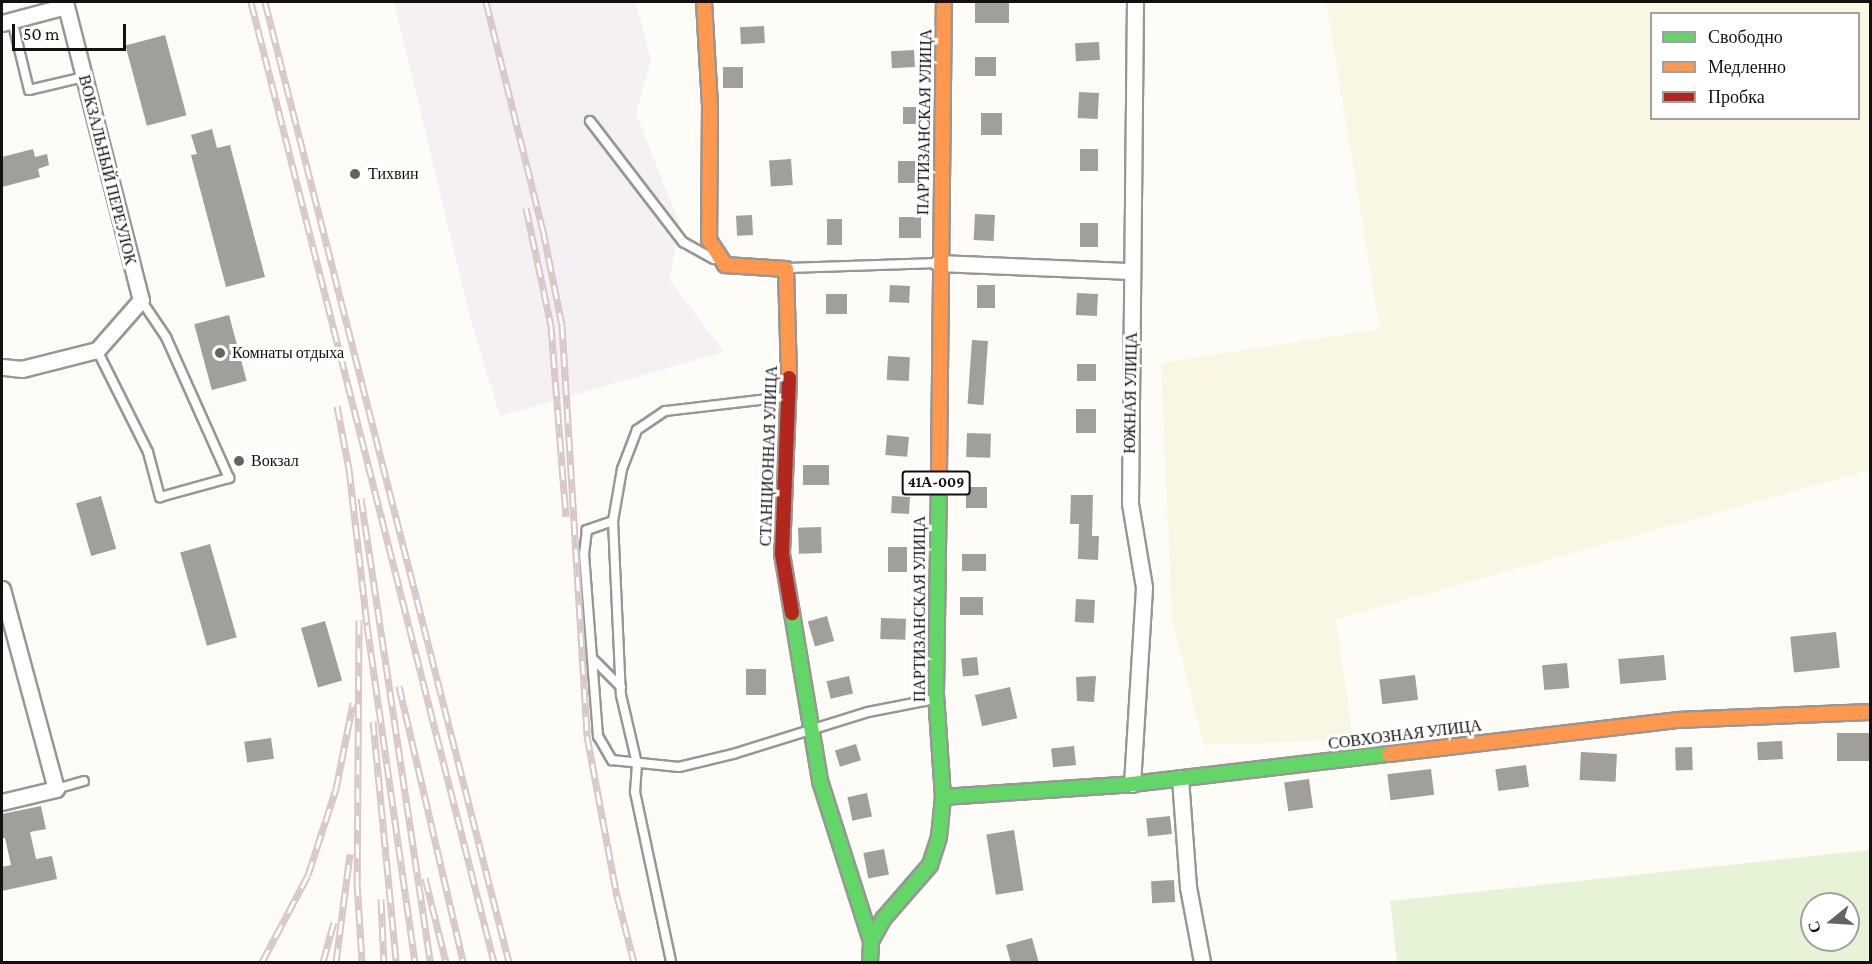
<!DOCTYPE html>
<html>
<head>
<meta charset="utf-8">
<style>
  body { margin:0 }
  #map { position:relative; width:1872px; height:964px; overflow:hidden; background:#fdfcf7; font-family:"Crimson Pro",serif }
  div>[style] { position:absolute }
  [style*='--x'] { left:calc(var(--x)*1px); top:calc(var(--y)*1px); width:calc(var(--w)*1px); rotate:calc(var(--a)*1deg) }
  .industrial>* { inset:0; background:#f5f0f3 }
  .farmland>* { inset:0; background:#f9f7e4 }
  .green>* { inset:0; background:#e7f3d7 }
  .building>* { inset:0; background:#a19f9c; transform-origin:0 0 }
  .roads { filter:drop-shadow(2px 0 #979795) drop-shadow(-2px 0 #979795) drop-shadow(0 2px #979795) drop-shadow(0 -2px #979795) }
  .lane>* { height:8px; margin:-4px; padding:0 4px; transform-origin:4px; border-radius:4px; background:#fffffe }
  .street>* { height:15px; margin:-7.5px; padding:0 7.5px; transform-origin:7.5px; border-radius:7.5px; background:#fffffe }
  .fast>* { height:14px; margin:-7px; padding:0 7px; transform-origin:7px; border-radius:7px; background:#63d668 }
  .slow>* { height:14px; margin:-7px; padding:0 7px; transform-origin:7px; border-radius:7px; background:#ff974d }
  .jam>* { height:14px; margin:-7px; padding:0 7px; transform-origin:7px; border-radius:7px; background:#b3261e }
  .rail>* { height:7px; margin-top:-3.5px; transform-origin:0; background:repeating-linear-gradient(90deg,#fff 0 14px,#d9c6c7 0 28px); box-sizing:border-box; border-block:2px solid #d9c6c7 }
  .dots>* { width:16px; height:16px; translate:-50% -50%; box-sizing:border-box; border:3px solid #fff; border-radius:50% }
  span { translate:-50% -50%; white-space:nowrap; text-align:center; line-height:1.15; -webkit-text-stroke:6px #fff; paint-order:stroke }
  .shield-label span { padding:2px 4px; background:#fff; border:2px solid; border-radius:4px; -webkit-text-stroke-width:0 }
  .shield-label { font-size:15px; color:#111; font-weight:700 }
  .street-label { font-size:16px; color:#111 }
  .poi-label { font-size:16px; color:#111 }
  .left { translate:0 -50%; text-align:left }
  .frame { position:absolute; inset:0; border:3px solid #111; pointer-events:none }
  .legend { position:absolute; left:1650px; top:12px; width:210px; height:108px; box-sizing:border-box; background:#fff; border:2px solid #a0a0a0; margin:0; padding:8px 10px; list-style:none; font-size:18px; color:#111 }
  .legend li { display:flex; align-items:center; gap:12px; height:30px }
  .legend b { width:30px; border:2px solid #a0a0a0 }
  .north { position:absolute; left:1800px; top:892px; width:60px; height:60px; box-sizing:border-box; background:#fff; border:2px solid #a0a0a0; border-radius:50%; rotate:252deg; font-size:16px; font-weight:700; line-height:24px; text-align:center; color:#111 }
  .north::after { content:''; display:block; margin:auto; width:21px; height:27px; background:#646362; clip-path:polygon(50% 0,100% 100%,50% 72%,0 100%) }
  .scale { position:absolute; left:12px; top:24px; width:114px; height:27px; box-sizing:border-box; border:3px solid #111; border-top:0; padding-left:8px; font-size:18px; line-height:21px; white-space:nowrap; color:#111; -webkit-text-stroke:4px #fff; paint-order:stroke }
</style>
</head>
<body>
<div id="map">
  <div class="industrial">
    <i style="clip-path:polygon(394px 2px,636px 2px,651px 61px,636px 113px,679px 223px,670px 280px,724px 352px,500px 416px,470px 317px)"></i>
  </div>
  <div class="farmland">
    <i style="clip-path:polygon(evenodd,1326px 2px,1870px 2px,1870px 470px,1336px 619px,1353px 740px,1204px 745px,1172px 619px,1161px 363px,1380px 329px,1326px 2px,1652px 14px,1858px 14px,1858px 118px,1652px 118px,1652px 14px)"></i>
  </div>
  <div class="green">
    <i style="clip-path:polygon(evenodd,1870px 850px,1870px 962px,1397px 962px,1390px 901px,1870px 850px,1812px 904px,1848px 904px,1848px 940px,1812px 940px,1812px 904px)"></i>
  </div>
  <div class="building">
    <i style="left:975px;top:2px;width:34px;height:21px"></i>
    <i style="left:764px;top:26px;width:17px;height:24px;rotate:87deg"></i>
    <i style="left:165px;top:35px;width:83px;height:41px;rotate:75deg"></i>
    <i style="left:1099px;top:42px;width:18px;height:24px;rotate:87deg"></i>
    <i style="left:914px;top:50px;width:17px;height:23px;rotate:87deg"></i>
    <i style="left:975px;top:57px;width:21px;height:19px"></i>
    <i style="left:723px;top:67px;width:20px;height:21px"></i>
    <i style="left:1079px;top:92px;width:20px;height:26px;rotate:3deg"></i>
    <i style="left:903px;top:107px;width:20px;height:17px"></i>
    <i style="left:981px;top:113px;width:21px;height:22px"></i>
    <i style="clip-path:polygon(212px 129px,217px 148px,230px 145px,265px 277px,226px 287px,191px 155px,197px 154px,191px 135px)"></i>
    <i style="clip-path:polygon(33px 149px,35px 157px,47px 154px,49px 165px,38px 169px,40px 177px,2px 187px,2px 157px)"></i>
    <i style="left:1080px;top:149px;width:18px;height:22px"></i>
    <i style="left:791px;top:159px;width:26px;height:22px;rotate:86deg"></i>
    <i style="left:898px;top:161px;width:24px;height:22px"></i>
    <i style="left:975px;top:214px;width:20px;height:26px;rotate:3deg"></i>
    <i style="left:752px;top:215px;width:20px;height:16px;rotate:87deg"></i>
    <i style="left:899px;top:217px;width:22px;height:21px"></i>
    <i style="left:827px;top:219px;width:15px;height:26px"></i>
    <i style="left:1080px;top:223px;width:18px;height:24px"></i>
    <i style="left:890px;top:285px;width:20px;height:17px;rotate:3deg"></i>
    <i style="left:977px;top:285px;width:18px;height:23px"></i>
    <i style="left:1077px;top:293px;width:21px;height:22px;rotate:3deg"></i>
    <i style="left:826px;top:294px;width:21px;height:20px"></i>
    <i style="left:229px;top:315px;width:68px;height:36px;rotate:75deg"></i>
    <i style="left:972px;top:340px;width:16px;height:64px;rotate:4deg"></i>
    <i style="left:888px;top:356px;width:22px;height:24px;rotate:3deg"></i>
    <i style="left:1077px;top:364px;width:19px;height:17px"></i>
    <i style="left:1076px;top:409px;width:20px;height:24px"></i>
    <i style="left:967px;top:433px;width:24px;height:24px;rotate:2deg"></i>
    <i style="left:887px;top:435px;width:22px;height:20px;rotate:5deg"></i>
    <i style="left:803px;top:465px;width:26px;height:20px"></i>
    <i style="left:966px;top:487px;width:21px;height:21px"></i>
    <i style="clip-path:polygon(1071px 495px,1093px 495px,1092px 536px,1099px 536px,1098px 560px,1078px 559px,1079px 524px,1070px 524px)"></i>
    <i style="left:101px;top:496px;width:55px;height:26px;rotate:74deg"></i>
    <i style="left:892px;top:496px;width:18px;height:17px;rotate:3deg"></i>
    <i style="left:821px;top:527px;width:26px;height:23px;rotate:88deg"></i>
    <i style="left:210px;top:544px;width:97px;height:31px;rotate:74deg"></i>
    <i style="left:888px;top:547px;width:19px;height:25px"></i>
    <i style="left:962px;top:554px;width:24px;height:17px"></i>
    <i style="left:983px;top:597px;width:18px;height:23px;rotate:90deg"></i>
    <i style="left:1076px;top:599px;width:19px;height:23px;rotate:3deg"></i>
    <i style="left:827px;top:616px;width:26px;height:20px;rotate:74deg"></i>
    <i style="left:881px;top:618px;width:25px;height:21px;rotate:2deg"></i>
    <i style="left:325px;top:621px;width:62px;height:25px;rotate:74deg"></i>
    <i style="left:1836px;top:632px;width:36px;height:46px;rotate:84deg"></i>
    <i style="left:1664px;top:655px;width:25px;height:46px;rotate:85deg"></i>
    <i style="left:977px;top:657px;width:18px;height:16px;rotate:84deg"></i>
    <i style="left:1567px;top:663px;width:25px;height:25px;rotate:85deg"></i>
    <i style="left:746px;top:669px;width:20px;height:26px"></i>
    <i style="left:1415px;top:675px;width:25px;height:36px;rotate:83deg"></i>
    <i style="left:849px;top:676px;width:18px;height:23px;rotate:77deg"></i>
    <i style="clip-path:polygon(1096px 676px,1094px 702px,1077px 701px,1076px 677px)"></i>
    <i style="left:1010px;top:687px;width:32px;height:36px;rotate:77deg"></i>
    <i style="left:1870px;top:733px;width:28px;height:33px;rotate:90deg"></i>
    <i style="left:271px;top:738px;width:21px;height:27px;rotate:82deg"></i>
    <i style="left:1782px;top:741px;width:18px;height:25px;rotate:87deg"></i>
    <i style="left:856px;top:744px;width:17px;height:22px;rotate:73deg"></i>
    <i style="left:1074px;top:746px;width:19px;height:23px;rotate:84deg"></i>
    <i style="left:1692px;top:747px;width:23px;height:17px;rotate:88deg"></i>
    <i style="left:1581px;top:752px;width:36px;height:28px;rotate:3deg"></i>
    <i style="left:1526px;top:765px;width:22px;height:31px;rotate:82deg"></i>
    <i style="left:1431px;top:769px;width:26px;height:44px;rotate:83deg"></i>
    <i style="left:1309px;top:779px;width:29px;height:25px;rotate:82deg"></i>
    <i style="left:867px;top:793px;width:24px;height:20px;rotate:78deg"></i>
    <i style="clip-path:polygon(41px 806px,46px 829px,30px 832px,36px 859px,52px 856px,57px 879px,2px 891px,2px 867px,11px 865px,5px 838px,2px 838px,2px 814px)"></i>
    <i style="left:1170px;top:816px;width:18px;height:24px;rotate:84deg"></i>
    <i style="left:1014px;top:830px;width:61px;height:28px;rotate:81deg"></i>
    <i style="left:884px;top:849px;width:26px;height:21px;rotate:79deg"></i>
    <i style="left:1174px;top:880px;width:22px;height:23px;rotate:87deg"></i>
    <i style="clip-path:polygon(1032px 938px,1039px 963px,1011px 963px,1006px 945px)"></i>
  </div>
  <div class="roads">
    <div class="lane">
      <i style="--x:12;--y:20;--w:72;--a:76.3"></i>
      <i style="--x:29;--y:90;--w:57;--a:-13.3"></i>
      <i style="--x:590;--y:121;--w:153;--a:52.5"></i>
      <i style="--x:683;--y:242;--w:35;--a:29"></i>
      <i style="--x:788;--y:268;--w:150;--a:-1.9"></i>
      <i style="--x:97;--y:350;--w:114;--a:63.4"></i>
      <i style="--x:148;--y:452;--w:47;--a:75.1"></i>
      <i style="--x:160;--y:497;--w:72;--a:-15.4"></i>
      <i style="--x:229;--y:478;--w:154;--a:-114.1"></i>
      <i style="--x:166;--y:337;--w:45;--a:-124"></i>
      <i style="--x:785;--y:397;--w:121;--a:173.3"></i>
      <i style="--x:665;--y:411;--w:34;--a:146"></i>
      <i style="--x:637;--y:430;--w:42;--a:111"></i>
      <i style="--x:622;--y:469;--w:53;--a:99.8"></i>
      <i style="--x:613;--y:521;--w:28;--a:161"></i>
      <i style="--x:587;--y:530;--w:24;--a:97"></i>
      <i style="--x:584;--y:554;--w:183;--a:85.6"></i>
      <i style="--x:598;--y:736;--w:28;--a:60"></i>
      <i style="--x:612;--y:760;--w:67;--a:6"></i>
      <i style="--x:679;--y:767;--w:56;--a:-13.5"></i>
      <i style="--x:733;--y:754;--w:141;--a:-17.3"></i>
      <i style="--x:868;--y:712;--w:68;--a:-11"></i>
      <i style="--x:613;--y:521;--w:174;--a:87.4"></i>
      <i style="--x:621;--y:695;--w:71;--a:76.9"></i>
      <i style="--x:637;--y:764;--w:28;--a:94"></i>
      <i style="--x:635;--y:792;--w:174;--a:78"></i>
      <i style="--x:592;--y:658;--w:41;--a:45"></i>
      <i style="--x:56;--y:789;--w:29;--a:-16"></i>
    </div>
    <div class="street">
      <i style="--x:2;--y:23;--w:66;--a:-14.9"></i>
      <i style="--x:66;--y:6;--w:303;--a:75.7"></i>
      <i style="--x:141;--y:300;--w:67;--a:131.3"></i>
      <i style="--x:97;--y:350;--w:77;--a:165.8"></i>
      <i style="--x:22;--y:369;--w:20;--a:-174"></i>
      <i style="--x:938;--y:263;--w:194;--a:2.4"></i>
      <i style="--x:2;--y:589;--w:207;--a:74.9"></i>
      <i style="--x:56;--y:789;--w:56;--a:166.5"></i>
      <i style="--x:1180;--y:778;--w:109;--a:85.8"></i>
      <i style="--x:1188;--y:887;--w:76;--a:79.4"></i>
      <i style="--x:1132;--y:784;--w:197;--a:-86.5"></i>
      <i style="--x:1144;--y:587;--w:85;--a:-99.5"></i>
      <i style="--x:1130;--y:503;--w:501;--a:-89.43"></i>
    </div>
    <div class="fast">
      <i style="--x:792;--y:613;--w:170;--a:80.5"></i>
      <i style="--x:820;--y:781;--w:168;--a:72.3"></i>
      <i style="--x:943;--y:797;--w:189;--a:-3.9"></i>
      <i style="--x:1132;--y:784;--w:259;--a:-6.7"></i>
      <i style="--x:870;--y:962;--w:21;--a:-87"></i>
      <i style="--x:871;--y:941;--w:26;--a:-61"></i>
      <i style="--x:884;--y:918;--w:70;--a:-49"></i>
      <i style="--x:930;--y:865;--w:29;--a:-72"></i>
      <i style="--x:939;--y:837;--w:40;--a:-84.3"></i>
      <i style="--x:943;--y:797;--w:104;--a:-93.9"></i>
      <i style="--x:936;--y:693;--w:224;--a:-89.2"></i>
    </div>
    <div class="slow">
      <i style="--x:704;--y:2;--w:105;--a:86.7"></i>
      <i style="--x:710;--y:107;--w:133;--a:90.4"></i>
      <i style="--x:709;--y:240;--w:30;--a:57"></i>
      <i style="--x:725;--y:265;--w:61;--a:3.8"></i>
      <i style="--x:786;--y:269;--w:109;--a:88.4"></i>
      <i style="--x:939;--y:469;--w:467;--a:-89.4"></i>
      <i style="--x:1389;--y:754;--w:290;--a:-6.7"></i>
      <i style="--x:1677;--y:720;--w:193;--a:-2.4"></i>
    </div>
    <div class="jam">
      <i style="--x:789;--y:378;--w:176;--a:92.3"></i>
      <i style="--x:782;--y:554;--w:60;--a:80.4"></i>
    </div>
  </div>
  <div class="rail">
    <i style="--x:251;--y:2;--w:990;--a:75.8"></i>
    <i style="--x:265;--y:2;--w:991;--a:75.74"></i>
    <i style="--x:486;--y:2;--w:235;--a:76"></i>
    <i style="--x:543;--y:230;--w:97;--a:78.7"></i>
    <i style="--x:562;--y:325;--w:412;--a:86.5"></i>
    <i style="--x:587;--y:736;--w:163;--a:79.4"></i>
    <i style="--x:617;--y:896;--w:68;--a:75.6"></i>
    <i style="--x:526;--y:208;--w:121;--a:78"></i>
    <i style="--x:551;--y:326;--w:191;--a:85.5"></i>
    <i style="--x:337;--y:406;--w:64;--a:79.2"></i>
    <i style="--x:349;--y:469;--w:157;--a:83.4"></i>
    <i style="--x:367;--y:625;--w:340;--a:81.9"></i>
    <i style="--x:361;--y:498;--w:469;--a:81.5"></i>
    <i style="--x:359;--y:620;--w:262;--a:90.4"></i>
    <i style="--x:357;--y:882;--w:80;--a:86.4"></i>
    <i style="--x:399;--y:686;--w:283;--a:76.9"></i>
    <i style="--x:373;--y:721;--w:242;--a:84.5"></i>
    <i style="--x:425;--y:878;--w:87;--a:76"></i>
    <i style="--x:381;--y:899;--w:63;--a:87.3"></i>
    <i style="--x:262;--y:962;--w:98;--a:-62.1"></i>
    <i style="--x:308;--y:875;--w:90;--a:-72"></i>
    <i style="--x:336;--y:789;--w:88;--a:-78.8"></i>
    <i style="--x:323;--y:962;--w:41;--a:-74.6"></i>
    <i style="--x:336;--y:962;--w:109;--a:-82.6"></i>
  </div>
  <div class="dots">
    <i style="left:355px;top:174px;background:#646362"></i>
    <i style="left:220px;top:353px;background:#646362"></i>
    <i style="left:239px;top:461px;background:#646362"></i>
  </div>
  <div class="shield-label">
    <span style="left:936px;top:483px">41А-009</span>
  </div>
  <div class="street-label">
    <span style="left:925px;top:122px;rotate:-89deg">ПАРТИЗАНСКАЯ УЛИЦА</span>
    <span style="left:107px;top:170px;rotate:76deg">ВОКЗАЛЬНЫЙ ПЕРЕУЛОК</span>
    <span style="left:1131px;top:393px;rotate:-89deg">ЮЖНАЯ УЛИЦА</span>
    <span style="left:769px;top:456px;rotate:-88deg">СТАНЦИОННАЯ УЛИЦА</span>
    <span style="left:920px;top:609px;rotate:-90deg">ПАРТИЗАНСКАЯ УЛИЦА</span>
    <span style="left:1405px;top:735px;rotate:-7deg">СОВХОЗНАЯ УЛИЦА</span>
  </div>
  <div class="poi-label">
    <span class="left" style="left:368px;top:174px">Тихвин</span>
    <span class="left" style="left:232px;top:353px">Комнаты отдыха</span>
    <span class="left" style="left:251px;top:461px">Вокзал</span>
  </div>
  <div class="frame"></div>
  <ul class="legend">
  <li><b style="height:8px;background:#63d668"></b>Свободно</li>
  <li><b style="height:8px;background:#ff974d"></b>Медленно</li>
  <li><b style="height:8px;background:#b3261e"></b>Пробка</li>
  </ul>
  <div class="north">С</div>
  <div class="scale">50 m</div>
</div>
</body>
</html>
